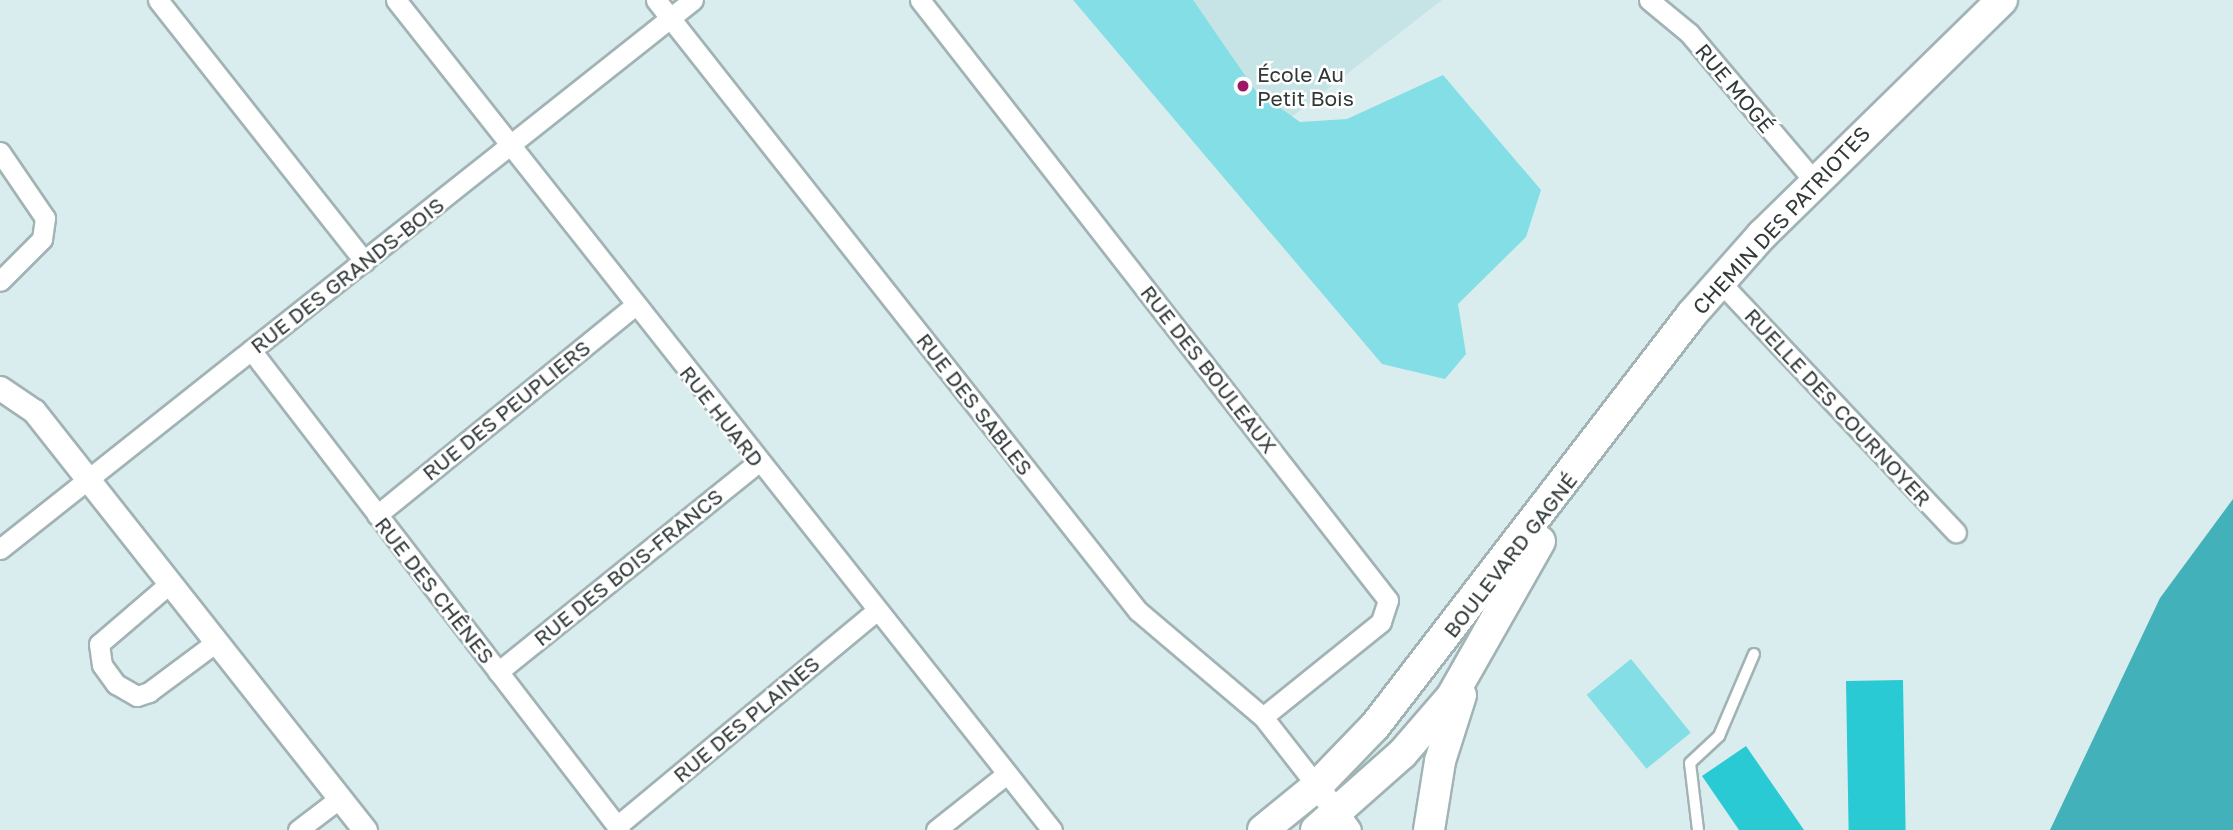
<!DOCTYPE html>
<html>
<head>
<meta charset="utf-8">
<style>
  body { margin:0 }
  #map { position:relative; width:2233px; height:830px; overflow:hidden; background:#daedee; font-family:"Golos Text",sans-serif }
  div>[style] { position:absolute }
  [style*='--x'] { left:calc(var(--x)*1px); top:calc(var(--y)*1px); width:calc(var(--w)*1px); rotate:calc(var(--a)*1deg) }
  .built>* { inset:0; background:#c6e3e5 }
  .green>* { inset:0; background:#83dee5; transform-origin:0 0 }
  .water>* { inset:0; background:#43b1b9 }
  .building>* { inset:0; background:#2acad5; transform-origin:0 0 }
  .roads { filter:drop-shadow(2px 0 #a1b3b5) drop-shadow(-2px 0 #a1b3b5) drop-shadow(0 2px #a1b3b5) drop-shadow(0 -2px #a1b3b5) }
  .service>* { height:10px; margin:-5px; padding:0 5px; transform-origin:5px; border-radius:5px; background:#fff }
  .minor>* { height:19px; margin:-9.5px; padding:0 9.5px; transform-origin:9.5px; border-radius:9.5px; background:#fff }
  .tertiary>* { height:23px; margin:-11.5px; padding:0 11.5px; transform-origin:11.5px; border-radius:11.5px; background:#fff }
  .primary>* { height:30px; margin:-15px; padding:0 15px; transform-origin:15px; border-radius:15px; background:#fff }
  .dots>* { width:19px; height:19px; translate:-50% -50%; box-sizing:border-box; border:4px solid #fff; border-radius:50% }
  span { translate:-50% -50%; white-space:nowrap; text-align:center; line-height:1.15; -webkit-text-stroke:5px #fff; paint-order:stroke }
  .poi-label { font-size:21px; color:#313939 }
  .left { translate:0 -50%; text-align:left }
  .street-label { font-size:21px; color:#313939 }
</style>
</head>
<body>
<div id="map">
  <div class="built">
    <i style="clip-path:polygon(1088px 0,1442px 0,1221px 172px)"></i>
  </div>
  <div class="green">
    <i style="clip-path:polygon(1073px 0,1193px 0,1255px 90px,1300px 122px,1347px 119px,1443px 75px,1541px 190px,1526px 237px,1458px 304px,1466px 354px,1445px 379px,1382px 364px)"></i>
    <i style="left:1631px;top:659px;width:95px;height:57px;rotate:51deg"></i>
  </div>
  <div class="water">
    <i style="clip-path:polygon(2233px 499px,2233px 830px,2050px 830px,2160px 598px)"></i>
  </div>
  <div class="building">
    <i style="left:1903px;top:680px;width:150px;height:57px;rotate:89deg"></i>
    <i style="clip-path:polygon(1746px 746px,1804px 830px,1739px 830px,1702px 776px)"></i>
  </div>
  <div class="roads">
    <div class="service">
      <i style="--x:1698;--y:830;--w:67;--a:-96.8"></i>
      <i style="--x:1690;--y:763;--w:40;--a:-43"></i>
      <i style="--x:1719;--y:736;--w:89;--a:-66.9"></i>
    </div>
    <div class="minor">
      <i style="--x:158;--y:0;--w:333;--a:51.7"></i>
      <i style="--x:396;--y:0;--w:1058;--a:51.68"></i>
      <i style="--x:656;--y:0;--w:778;--a:51.73"></i>
      <i style="--x:1138;--y:611;--w:164;--a:40.3"></i>
      <i style="--x:1263;--y:717;--w:88;--a:52"></i>
      <i style="--x:920;--y:0;--w:761;--a:52.05"></i>
      <i style="--x:1388;--y:600;--w:23;--a:108"></i>
      <i style="--x:1381;--y:622;--w:151;--a:141.2"></i>
      <i style="--x:1649;--y:0;--w:52;--a:39.5"></i>
      <i style="--x:1689;--y:33;--w:195;--a:49.8"></i>
      <i style="--x:0;--y:152;--w:80;--a:55.7"></i>
      <i style="--x:45;--y:218;--w:21;--a:98"></i>
      <i style="--x:42;--y:239;--w:59;--a:135"></i>
      <i style="--x:1720;--y:282;--w:344;--a:46.7"></i>
      <i style="--x:251;--y:350;--w:605;--a:52.45"></i>
      <i style="--x:377;--y:515;--w:333;--a:-39.1"></i>
      <i style="--x:0;--y:549;--w:884;--a:-38.39"></i>
      <i style="--x:169;--y:584;--w:92;--a:139.4"></i>
      <i style="--x:99;--y:644;--w:21;--a:82"></i>
      <i style="--x:102;--y:665;--w:24;--a:54"></i>
      <i style="--x:116;--y:684;--w:24;--a:30"></i>
      <i style="--x:137;--y:696;--w:13;--a:-18"></i>
      <i style="--x:149;--y:692;--w:84;--a:-36.7"></i>
      <i style="--x:498;--y:672;--w:334;--a:-38.9"></i>
      <i style="--x:617;--y:826;--w:335;--a:-39.7"></i>
      <i style="--x:298;--y:830;--w:53;--a:-37.3"></i>
      <i style="--x:936;--y:830;--w:87;--a:-38.5"></i>
    </div>
    <div class="tertiary">
      <i style="--x:0;--y:388;--w:41;--a:34.1"></i>
      <i style="--x:34;--y:411;--w:534;--a:51.69"></i>
      <i style="--x:1317;--y:786;--w:54;--a:54"></i>
    </div>
    <div class="primary">
      <i style="--x:1263;--y:830;--w:70;--a:-39.2"></i>
      <i style="--x:1317;--y:786;--w:83;--a:-46"></i>
      <i style="--x:1375;--y:726;--w:520;--a:-52.42"></i>
      <i style="--x:1692;--y:314;--w:106;--a:-48.5"></i>
      <i style="--x:1762;--y:235;--w:336;--a:-44.4"></i>
      <i style="--x:1316;--y:830;--w:115;--a:-41.5"></i>
      <i style="--x:1402;--y:754;--w:77;--a:-49.2"></i>
      <i style="--x:1452;--y:696;--w:178;--a:-60.4"></i>
      <i style="--x:1429;--y:830;--w:70;--a:-80.9"></i>
      <i style="--x:1440;--y:761;--w:69;--a:-72.3"></i>
    </div>
  </div>
  <div class="dots">
    <i style="left:1243px;top:86px;background:#9e1765"></i>
  </div>
  <div class="poi-label">
    <span class="left" style="left:1257px;top:86px">École Au<br>Petit Bois</span>
  </div>
  <div class="street-label">
    <span style="left:1735px;top:88px;rotate:50deg">RUE MOGÉ</span>
    <span style="left:1781px;top:220px;rotate:-47deg">CHEMIN DES PATRIOTES</span>
    <span style="left:347px;top:275px;rotate:-38deg">RUE DES GRANDS-BOIS</span>
    <span style="left:1209px;top:369px;rotate:52deg">RUE DES BOULEAUX</span>
    <span style="left:975px;top:404px;rotate:52deg">RUE DES SABLES</span>
    <span style="left:1838px;top:407px;rotate:47deg">RUELLE DES COURNOYER</span>
    <span style="left:506px;top:410px;rotate:-39deg">RUE DES PEUPLIERS</span>
    <span style="left:722px;top:416px;rotate:52deg">RUE HUARD</span>
    <span style="left:1510px;top:555px;rotate:-52deg">BOULEVARD GAGNÉ</span>
    <span style="left:628px;top:567px;rotate:-39deg">RUE DES BOIS-FRANCS</span>
    <span style="left:435px;top:590px;rotate:52deg">RUE DES CHÊNES</span>
    <span style="left:746px;top:719px;rotate:-40deg">RUE DES PLAINES</span>
  </div>
</div>
</body>
</html>
